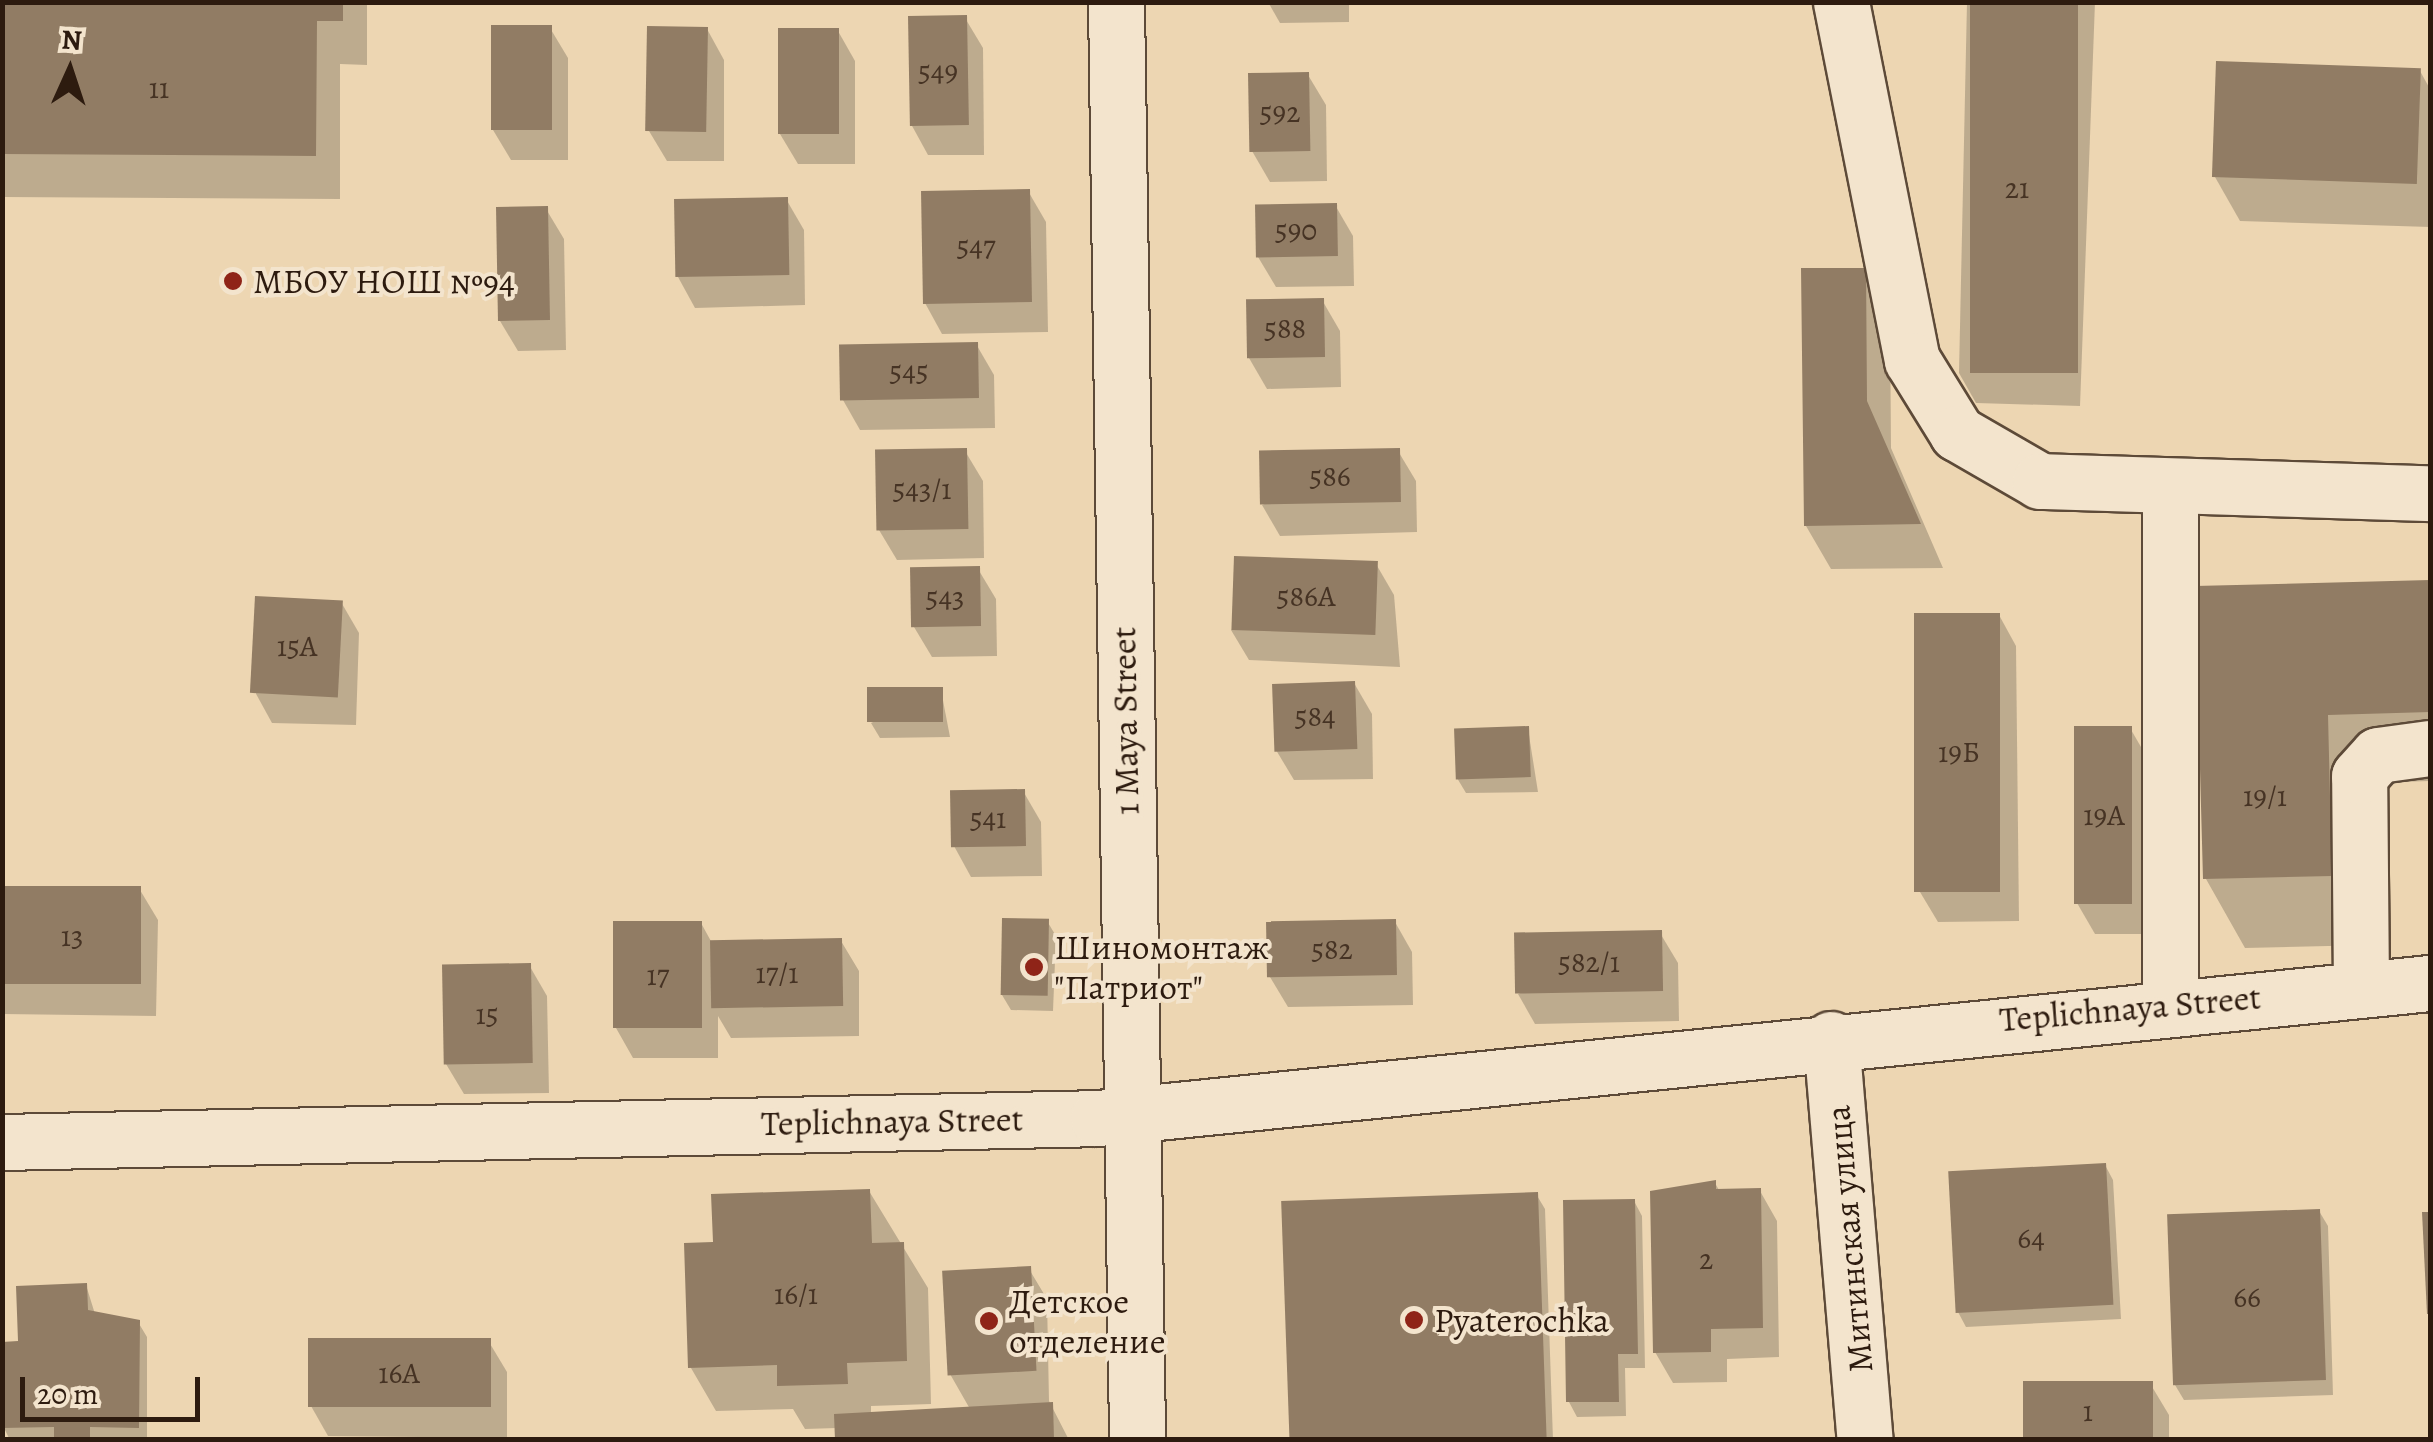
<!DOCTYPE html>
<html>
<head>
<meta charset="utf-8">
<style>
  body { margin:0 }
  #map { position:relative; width:2433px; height:1442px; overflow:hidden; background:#edd6b2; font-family:Alegreya,serif }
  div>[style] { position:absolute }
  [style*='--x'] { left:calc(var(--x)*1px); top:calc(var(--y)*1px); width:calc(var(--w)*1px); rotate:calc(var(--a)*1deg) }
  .shadow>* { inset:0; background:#0003 }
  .building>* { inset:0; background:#917c64; transform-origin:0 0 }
  .roads { filter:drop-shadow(2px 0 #5d4a38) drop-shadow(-2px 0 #5d4a38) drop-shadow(0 2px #5d4a38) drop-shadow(0 -2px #5d4a38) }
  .minor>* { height:55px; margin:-27.5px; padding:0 27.5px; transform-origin:27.5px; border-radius:27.5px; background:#f3e4cd }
  .dots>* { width:28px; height:28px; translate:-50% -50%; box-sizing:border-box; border:5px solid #f3e4cd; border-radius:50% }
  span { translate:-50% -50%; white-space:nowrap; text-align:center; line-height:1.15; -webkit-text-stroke:8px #f3e4cd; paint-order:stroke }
  .number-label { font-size:30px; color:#463324 }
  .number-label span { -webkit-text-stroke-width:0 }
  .poi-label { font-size:35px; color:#2d1b0f }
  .left { translate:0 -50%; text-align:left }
  .street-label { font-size:35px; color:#2d1b0f }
  .frame { position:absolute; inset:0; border:5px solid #2d1b0f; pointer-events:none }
  .north { position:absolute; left:20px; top:20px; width:100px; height:100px; -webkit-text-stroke:8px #f3e4cd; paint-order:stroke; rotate:3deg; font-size:28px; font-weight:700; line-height:40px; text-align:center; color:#2d1b0f }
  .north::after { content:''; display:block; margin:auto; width:35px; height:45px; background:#2d1b0f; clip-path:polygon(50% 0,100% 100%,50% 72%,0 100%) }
  .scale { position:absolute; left:20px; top:1377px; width:180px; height:45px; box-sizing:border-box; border:5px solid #2d1b0f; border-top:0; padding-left:12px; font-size:30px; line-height:35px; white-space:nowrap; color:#2d1b0f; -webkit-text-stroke:8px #f3e4cd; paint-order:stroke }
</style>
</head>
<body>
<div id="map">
  <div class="shadow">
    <i style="clip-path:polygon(2px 2px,367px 2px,367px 65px,340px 64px,340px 199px,2px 197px)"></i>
    <i style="clip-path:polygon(1268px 2px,1349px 2px,1349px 22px,1280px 23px)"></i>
    <i style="clip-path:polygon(1967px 2px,2095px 2px,2080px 406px,1976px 403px,1959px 373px)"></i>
    <i style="clip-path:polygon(965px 18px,983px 48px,984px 155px,928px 155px,911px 124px)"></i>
    <i style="clip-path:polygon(550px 28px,568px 58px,568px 160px,511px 160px,493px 130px)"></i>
    <i style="clip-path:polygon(707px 29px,724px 60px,724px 161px,667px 161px,649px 131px)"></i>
    <i style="clip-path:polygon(838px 31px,855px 61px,855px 164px,798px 164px,780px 134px)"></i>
    <i style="clip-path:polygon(2420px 71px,2430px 89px,2430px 227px,2240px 221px,2215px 177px)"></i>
    <i style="clip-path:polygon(1308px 75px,1326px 105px,1327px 181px,1270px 182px,1252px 151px)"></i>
    <i style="clip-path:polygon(1028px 191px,1046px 222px,1048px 332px,942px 334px,925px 303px)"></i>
    <i style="clip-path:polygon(786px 199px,804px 230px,805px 305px,695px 308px,678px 277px)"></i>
    <i style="clip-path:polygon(1335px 205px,1353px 236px,1354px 286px,1276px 287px,1258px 257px)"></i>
    <i style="clip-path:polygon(546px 209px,564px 239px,566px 350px,518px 351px,500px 321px)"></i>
    <i style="clip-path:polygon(1864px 271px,1890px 315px,1891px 448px,1943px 568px,1831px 569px,1806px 526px)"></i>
    <i style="clip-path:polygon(1322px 300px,1340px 331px,1341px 387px,1267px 389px,1249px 358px)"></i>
    <i style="clip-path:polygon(976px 344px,994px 375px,995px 428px,860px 430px,843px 400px)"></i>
    <i style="clip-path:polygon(965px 451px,983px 481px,984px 558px,897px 560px,879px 530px)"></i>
    <i style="clip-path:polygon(1398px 451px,1416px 481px,1417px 532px,1280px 536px,1262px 505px)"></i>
    <i style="clip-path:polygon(1376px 564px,1394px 595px,1400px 667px,1249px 660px,1231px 630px)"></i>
    <i style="clip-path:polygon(978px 569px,996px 599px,997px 656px,932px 657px,914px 627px)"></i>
    <i style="clip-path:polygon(2430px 582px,2430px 781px,2366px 783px,2371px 945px,2245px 948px,2206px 879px,2198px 588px)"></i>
    <i style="clip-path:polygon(341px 602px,359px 633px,356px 725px,272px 723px,255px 692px)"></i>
    <i style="clip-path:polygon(1999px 615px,2016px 646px,2019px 921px,1938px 922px,1920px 892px)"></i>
    <i style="clip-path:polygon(1354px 683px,1372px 714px,1373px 779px,1294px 780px,1276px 750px)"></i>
    <i style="clip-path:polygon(941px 690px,950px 737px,880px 738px,871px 723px)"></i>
    <i style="clip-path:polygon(2130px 728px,2148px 759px,2150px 934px,2095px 934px,2077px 903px)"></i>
    <i style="clip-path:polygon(1528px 729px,1538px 792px,1466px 793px,1457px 778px)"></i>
    <i style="clip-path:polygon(1023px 791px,1041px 822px,1042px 876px,971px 877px,954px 846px)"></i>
    <i style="clip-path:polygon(2px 889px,140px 890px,158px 920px,156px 1016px,2px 1014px)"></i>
    <i style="clip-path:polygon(1047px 921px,1056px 936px,1053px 1011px,1011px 1010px,1002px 995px)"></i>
    <i style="clip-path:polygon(1395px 922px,1412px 952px,1413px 1005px,1288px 1007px,1270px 977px)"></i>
    <i style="clip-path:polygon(701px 923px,712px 943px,841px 941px,859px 971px,859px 1036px,731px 1038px,718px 1016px,718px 1058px,633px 1058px,616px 1028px)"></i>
    <i style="clip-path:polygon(1660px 933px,1678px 963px,1679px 1021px,1535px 1024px,1518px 994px)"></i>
    <i style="clip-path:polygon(529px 965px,547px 996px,549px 1093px,464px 1094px,446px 1064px)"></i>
    <i style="clip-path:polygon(2105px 1165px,2113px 1180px,2121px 1319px,1966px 1327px,1958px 1312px)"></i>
    <i style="clip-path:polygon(1715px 1183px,1720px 1192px,1760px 1191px,1777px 1221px,1779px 1357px,1727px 1359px,1727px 1382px,1673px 1383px,1655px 1352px)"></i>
    <i style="clip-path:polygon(869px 1191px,928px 1288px,931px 1404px,871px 1406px,871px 1415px,970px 1409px,950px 1374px,1029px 1269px,1047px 1299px,1049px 1401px,1069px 1440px,838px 1440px,837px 1428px,805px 1429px,793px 1409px,716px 1411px,691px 1368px,716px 1244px)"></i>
    <i style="clip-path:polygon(1536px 1194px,1545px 1209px,1553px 1440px,1293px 1440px)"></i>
    <i style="clip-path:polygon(1634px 1201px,1642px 1216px,1645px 1368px,1625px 1368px,1626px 1416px,1577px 1417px,1569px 1402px)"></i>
    <i style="clip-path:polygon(2319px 1211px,2328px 1226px,2333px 1395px,2184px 1400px,2175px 1385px)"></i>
    <i style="clip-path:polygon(2425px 1214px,2430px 1214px,2430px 1325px)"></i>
    <i style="clip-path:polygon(86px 1285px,95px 1314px,138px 1322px,147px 1337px,147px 1440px,10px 1440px,4px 1428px,20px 1344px)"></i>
    <i style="clip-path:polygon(489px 1342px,507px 1372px,507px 1438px,328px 1436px,311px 1406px)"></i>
    <i style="clip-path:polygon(2151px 1385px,2169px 1415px,2169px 1440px,2025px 1440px)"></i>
  </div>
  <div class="building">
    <i style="clip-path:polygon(2px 2px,343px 2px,343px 21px,317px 21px,316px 156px,2px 154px)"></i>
    <i style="left:1970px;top:2px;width:108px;height:371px"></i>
    <i style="left:967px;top:15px;width:110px;height:59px;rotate:89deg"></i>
    <i style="left:491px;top:25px;width:61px;height:105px"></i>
    <i style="left:647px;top:26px;width:61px;height:105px;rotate:1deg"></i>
    <i style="left:778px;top:28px;width:61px;height:106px"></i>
    <i style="left:2216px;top:61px;width:205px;height:116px;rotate:2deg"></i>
    <i style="left:1309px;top:72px;width:79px;height:61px;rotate:89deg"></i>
    <i style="left:1030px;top:189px;width:113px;height:109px;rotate:89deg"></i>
    <i style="left:788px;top:197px;width:78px;height:114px;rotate:89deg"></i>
    <i style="left:1337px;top:203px;width:53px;height:82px;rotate:89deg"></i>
    <i style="left:548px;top:206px;width:114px;height:52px;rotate:89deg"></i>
    <i style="clip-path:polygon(1801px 268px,1866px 268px,1867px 401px,1921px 524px,1804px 526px)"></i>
    <i style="left:1324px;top:298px;width:59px;height:78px;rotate:89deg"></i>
    <i style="left:978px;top:342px;width:56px;height:139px;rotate:89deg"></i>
    <i style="left:967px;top:448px;width:81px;height:92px;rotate:89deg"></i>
    <i style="left:1400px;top:448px;width:54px;height:141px;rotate:89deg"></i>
    <i style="left:1234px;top:556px;width:144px;height:74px;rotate:2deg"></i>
    <i style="left:980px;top:566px;width:60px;height:70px;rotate:89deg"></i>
    <i style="clip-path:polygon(2430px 580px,2430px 712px,2328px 715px,2332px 876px,2203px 879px,2195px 586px)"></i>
    <i style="left:255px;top:596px;width:88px;height:97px;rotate:3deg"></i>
    <i style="left:1914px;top:613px;width:86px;height:279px"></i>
    <i style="left:1355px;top:681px;width:68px;height:83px;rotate:88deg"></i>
    <i style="left:943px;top:687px;width:35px;height:76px;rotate:90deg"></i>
    <i style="left:1529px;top:726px;width:51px;height:75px;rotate:88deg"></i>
    <i style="left:2074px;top:726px;width:58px;height:178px"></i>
    <i style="left:1025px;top:789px;width:57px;height:75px;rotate:89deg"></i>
    <i style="left:2px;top:886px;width:139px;height:98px"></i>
    <i style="left:1002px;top:918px;width:47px;height:77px;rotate:1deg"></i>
    <i style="left:1396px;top:919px;width:56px;height:130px;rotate:89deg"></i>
    <i style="left:613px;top:921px;width:89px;height:107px"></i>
    <i style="left:1662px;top:930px;width:61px;height:148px;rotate:89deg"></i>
    <i style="left:842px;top:938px;width:68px;height:132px;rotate:89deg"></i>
    <i style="left:531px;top:963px;width:100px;height:89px;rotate:89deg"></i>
    <i style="left:2106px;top:1163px;width:142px;height:158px;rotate:87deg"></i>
    <i style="clip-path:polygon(1716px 1180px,1716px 1189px,1761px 1188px,1763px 1328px,1711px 1329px,1711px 1352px,1653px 1353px,1650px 1191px)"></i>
    <i style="clip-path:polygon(870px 1189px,872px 1243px,904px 1242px,907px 1361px,847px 1363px,848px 1384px,777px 1386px,777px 1365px,688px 1368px,684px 1243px,713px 1242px,711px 1194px)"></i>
    <i style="left:1538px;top:1192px;width:247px;height:257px;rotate:88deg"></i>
    <i style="clip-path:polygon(1635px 1199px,1638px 1354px,1618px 1354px,1619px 1402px,1566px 1402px,1563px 1200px)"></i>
    <i style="left:2320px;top:1209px;width:171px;height:153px;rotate:88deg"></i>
    <i style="clip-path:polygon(2422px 1212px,2430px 1212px,2430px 1314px,2427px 1314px)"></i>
    <i style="left:1031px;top:1266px;width:105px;height:89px;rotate:87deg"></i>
    <i style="clip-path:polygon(87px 1283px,88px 1310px,140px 1320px,139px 1428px,90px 1427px,90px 1440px,54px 1440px,54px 1427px,2px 1428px,2px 1342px,18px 1341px,16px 1286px)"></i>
    <i style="left:308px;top:1338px;width:183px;height:69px"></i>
    <i style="left:2023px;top:1381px;width:130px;height:59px"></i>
    <i style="clip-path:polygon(1053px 1402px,1054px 1440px,835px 1440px,834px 1414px)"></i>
  </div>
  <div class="roads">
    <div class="minor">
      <i style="--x:1116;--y:2;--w:1438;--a:89.16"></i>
      <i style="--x:1841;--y:2;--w:365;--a:78.8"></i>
      <i style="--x:1912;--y:360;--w:86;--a:58.3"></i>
      <i style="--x:1957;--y:433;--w:96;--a:30"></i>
      <i style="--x:2040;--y:481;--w:390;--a:1.8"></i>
      <i style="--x:2170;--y:486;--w:517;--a:90"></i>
      <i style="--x:2361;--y:988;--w:212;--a:-90.5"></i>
      <i style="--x:2359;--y:776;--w:28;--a:-48"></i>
      <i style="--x:2378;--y:755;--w:52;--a:-7.7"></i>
      <i style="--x:1831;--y:1039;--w:402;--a:85.2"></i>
      <i style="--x:2;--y:1142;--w:1096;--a:-1.25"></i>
      <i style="--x:1098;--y:1118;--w:1339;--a:-5.79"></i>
    </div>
  </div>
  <div class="dots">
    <i style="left:233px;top:281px;background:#8f2418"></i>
    <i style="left:1034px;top:967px;background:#8f2418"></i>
    <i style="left:1414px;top:1320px;background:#8f2418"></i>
    <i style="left:989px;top:1321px;background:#8f2418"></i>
  </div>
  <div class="number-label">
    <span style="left:938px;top:71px">549</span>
    <span style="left:159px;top:88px">11</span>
    <span style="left:1280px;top:112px">592</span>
    <span style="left:2017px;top:188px">21</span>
    <span style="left:1296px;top:230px">590</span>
    <span style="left:976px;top:246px">547</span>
    <span style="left:1285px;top:328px">588</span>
    <span style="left:909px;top:371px">545</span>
    <span style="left:1330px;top:476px">586</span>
    <span style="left:922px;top:489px">543/1</span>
    <span style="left:1306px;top:596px">586А</span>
    <span style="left:945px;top:597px">543</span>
    <span style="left:297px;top:646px">15А</span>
    <span style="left:1315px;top:716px">584</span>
    <span style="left:1959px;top:752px">19Б</span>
    <span style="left:2265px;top:796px">19/1</span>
    <span style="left:2104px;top:815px">19А</span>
    <span style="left:988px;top:818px">541</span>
    <span style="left:72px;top:936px">13</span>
    <span style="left:1332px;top:949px">582</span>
    <span style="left:1589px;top:962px">582/1</span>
    <span style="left:777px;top:973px">17/1</span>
    <span style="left:658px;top:975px">17</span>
    <span style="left:487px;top:1014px">15</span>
    <span style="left:2031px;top:1238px">64</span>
    <span style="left:1706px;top:1259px">2</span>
    <span style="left:796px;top:1294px">16/1</span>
    <span style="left:2247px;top:1297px">66</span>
    <span style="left:399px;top:1373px">16А</span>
    <span style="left:2088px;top:1411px">1</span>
  </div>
  <div class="poi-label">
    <span class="left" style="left:253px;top:281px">МБОУ НОШ №94</span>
    <span class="left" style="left:1054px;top:967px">Шиномонтаж<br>"Патриот"</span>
    <span class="left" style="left:1009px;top:1321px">Детское<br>отделение</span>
    <span class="left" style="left:1434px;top:1320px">Pyaterochka</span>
  </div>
  <div class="street-label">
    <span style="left:1125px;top:721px;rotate:-91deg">1 Maya Street</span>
    <span style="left:2130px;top:1008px;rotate:-5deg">Teplichnaya Street</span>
    <span style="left:892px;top:1121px;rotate:-1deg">Teplichnaya Street</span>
    <span style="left:1849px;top:1239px;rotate:-95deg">Митинская улица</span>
  </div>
  <div class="frame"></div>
  <div class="north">N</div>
  <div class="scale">20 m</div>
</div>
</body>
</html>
